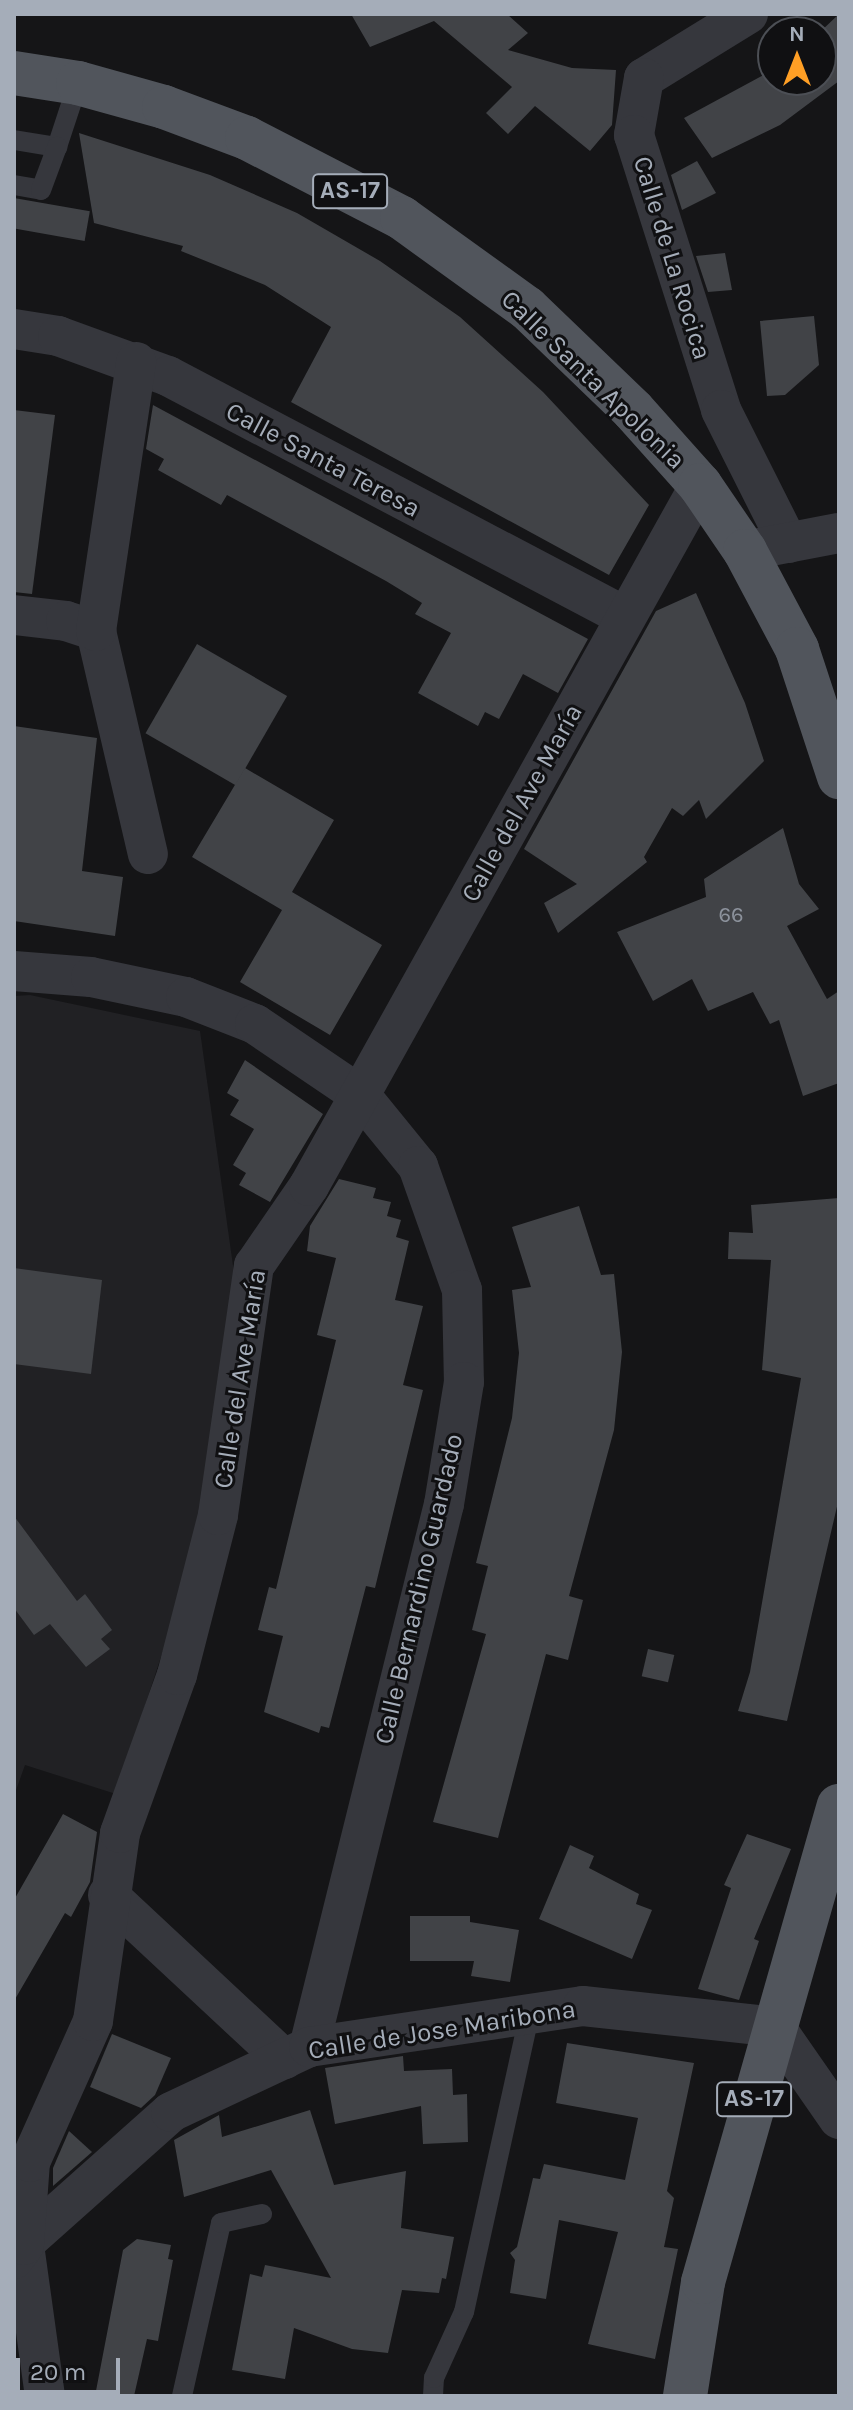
<!DOCTYPE html>
<html>
<head>
<meta charset="utf-8">
<style>
  body { margin:0 }
  #map { position:relative; width:853px; height:2410px; overflow:hidden; background:#151517; font-family:Karla,sans-serif }
  div>[style] { position:absolute }
  [style*='--x'] { left:calc(var(--x)*1px); top:calc(var(--y)*1px); width:calc(var(--w)*1px); rotate:calc(var(--a)*1deg) }
  .built>* { inset:0; background:#212124 }
  .building>* { inset:0; background:#414347; transform-origin:0 0 }
  .lane>* { height:20px; margin:-10px; padding:0 10px; transform-origin:10px; border-radius:10px; background:#36373d }
  .street>* { height:40px; margin:-20px; padding:0 20px; transform-origin:20px; border-radius:20px; background:#36373d }
  .primary>* { height:44px; margin:-22px; padding:0 22px; transform-origin:22px; border-radius:22px; background:#51555c }
  span { translate:-50% -50%; white-space:nowrap; text-align:center; line-height:1.15; -webkit-text-stroke:6px #101012; paint-order:stroke }
  .number-label { font-size:22px; color:#8c929c }
  .number-label span { -webkit-text-stroke-width:0 }
  .shield-label span { padding:2px 6px; background:#101012; border:2px solid; border-radius:6px; -webkit-text-stroke-width:0 }
  .shield-label { font-size:24px; color:#a5adb9; font-weight:700 }
  .street-label { font-size:26px; color:#a5adb9 }
  .frame { position:absolute; inset:0; border:16px solid #a5adb9; pointer-events:none }
  .north { position:absolute; left:757px; top:16px; width:80px; height:80px; box-sizing:border-box; background:#101012; border:2px solid #4c4f55; border-radius:50%; rotate:0deg; font-size:22px; font-weight:700; line-height:32px; text-align:center; color:#a5adb9 }
  .north::after { content:''; display:block; margin:auto; width:28px; height:36px; background:#ff9f25; clip-path:polygon(50% 0,100% 100%,50% 72%,0 100%) }
  .scale { position:absolute; left:16px; top:2358px; width:104px; height:36px; box-sizing:border-box; border:4px solid #a5adb9; border-top:0; padding-left:10px; font-size:24px; line-height:28px; white-space:nowrap; color:#a5adb9; -webkit-text-stroke:6px #101012; paint-order:stroke }
</style>
</head>
<body>
<div id="map">
  <div class="built">
    <i style="clip-path:polygon(30px 995px,200px 1031px,236px 1287px,196px 1550px,116px 1794px,25px 1765px,14px 1796px,14px 996px)"></i>
  </div>
  <div class="building">
    <i style="clip-path:polygon(351px 14px,507px 14px,528px 33px,508px 50px,572px 68px,616px 70px,612px 125px,590px 151px,535px 106px,508px 134px,486px 113px,512px 87px,434px 21px,370px 47px)"></i>
    <i style="clip-path:polygon(839px 14px,839px 81px,780px 125px,712px 158px,684px 118px,773px 70px,773px 80px,821px 80px,820px 32px)"></i>
    <i style="clip-path:polygon(79px 133px,210px 175px,297px 213px,380px 261px,460px 317px,543px 392px,649px 505px,609px 575px,291px 402px,331px 327px,265px 285px,181px 251px,183px 246px,94px 223px)"></i>
    <i style="clip-path:polygon(697px 161px,716px 193px,682px 210px,671px 175px)"></i>
    <i style="left:14px;top:198px;width:77px;height:30px;rotate:10deg"></i>
    <i style="clip-path:polygon(725px 253px,732px 290px,708px 292px,696px 256px)"></i>
    <i style="clip-path:polygon(814px 316px,819px 365px,785px 395px,767px 396px,760px 321px)"></i>
    <i style="clip-path:polygon(153px 405px,588px 639px,558px 693px,523px 674px,499px 719px,485px 712px,478px 726px,418px 693px,451px 633px,415px 614px,422px 603px,386px 581px,227px 495px,221px 505px,158px 470px,164px 459px,146px 449px)"></i>
    <i style="clip-path:polygon(14px 410px,55px 415px,32px 594px,14px 592px)"></i>
    <i style="clip-path:polygon(696px 593px,745px 703px,764px 761px,706px 819px,699px 800px,683px 816px,672px 808px,644px 857px,647px 862px,558px 933px,544px 903px,577px 884px,524px 849px,656px 611px)"></i>
    <i style="left:197px;top:644px;width:104px;height:103px;rotate:30deg"></i>
    <i style="clip-path:polygon(14px 726px,97px 738px,82px 871px,123px 877px,115px 936px,14px 921px)"></i>
    <i style="clip-path:polygon(245px 768px,334px 820px,292px 892px,382px 945px,330px 1035px,240px 982px,282px 910px,192px 857px)"></i>
    <i style="clip-path:polygon(783px 828px,799px 884px,819px 909px,787px 926px,827px 999px,839px 991px,839px 1083px,803px 1096px,779px 1020px,770px 1024px,753px 992px,708px 1011px,692px 979px,653px 1001px,617px 932px,706px 897px,704px 879px)"></i>
    <i style="clip-path:polygon(245px 1060px,323px 1114px,270px 1202px,239px 1185px,246px 1173px,233px 1165px,254px 1129px,230px 1115px,239px 1100px,227px 1093px)"></i>
    <i style="clip-path:polygon(339px 1179px,376px 1188px,373px 1198px,391px 1202px,387px 1216px,401px 1220px,396px 1237px,409px 1241px,395px 1300px,423px 1306px,403px 1385px,423px 1390px,375px 1588px,366px 1586px,329px 1728px,321px 1726px,319px 1733px,264px 1712px,283px 1636px,258px 1630px,269px 1587px,276px 1589px,336px 1340px,317px 1335px,336px 1258px,307px 1251px,310px 1226px)"></i>
    <i style="clip-path:polygon(839px 1198px,839px 1498px,787px 1721px,738px 1711px,750px 1672px,801px 1378px,762px 1370px,771px 1260px,728px 1259px,729px 1232px,753px 1233px,751px 1205px)"></i>
    <i style="clip-path:polygon(579px 1206px,601px 1275px,614px 1274px,622px 1352px,614px 1430px,569px 1596px,583px 1600px,568px 1660px,546px 1654px,498px 1838px,433px 1822px,486px 1634px,472px 1630px,488px 1566px,476px 1563px,512px 1418px,519px 1353px,512px 1290px,531px 1287px,512px 1227px)"></i>
    <i style="clip-path:polygon(14px 1268px,102px 1280px,91px 1374px,14px 1364px)"></i>
    <i style="clip-path:polygon(14px 1516px,77px 1601px,85px 1594px,112px 1630px,101px 1639px,110px 1649px,86px 1667px,50px 1624px,34px 1635px,14px 1608px)"></i>
    <i style="left:648px;top:1649px;width:27px;height:28px;rotate:13deg"></i>
    <i style="clip-path:polygon(63px 1814px,97px 1832px,90px 1882px,71px 1917px,65px 1913px,14px 2001px,14px 1900px)"></i>
    <i style="clip-path:polygon(747px 1834px,791px 1849px,754px 1939px,759px 1941px,739px 2000px,698px 1989px,731px 1888px,724px 1885px)"></i>
    <i style="clip-path:polygon(570px 1845px,594px 1856px,589px 1868px,639px 1894px,636px 1904px,652px 1910px,632px 1959px,539px 1919px)"></i>
    <i style="clip-path:polygon(410px 1916px,470px 1916px,470px 1922px,519px 1930px,510px 1982px,471px 1976px,474px 1961px,410px 1961px)"></i>
    <i style="clip-path:polygon(112px 2034px,171px 2058px,155px 2095px,141px 2108px,90px 2087px)"></i>
    <i style="clip-path:polygon(567px 2043px,694px 2063px,667px 2191px,674px 2198px,664px 2247px,678px 2249px,655px 2359px,588px 2344px,618px 2232px,559px 2220px,546px 2299px,510px 2293px,515px 2260px,510px 2253px,517px 2247px,533px 2178px,540px 2179px,544px 2164px,625px 2180px,638px 2118px,556px 2103px)"></i>
    <i style="clip-path:polygon(403px 2056px,404px 2071px,452px 2069px,453px 2095px,467px 2094px,468px 2142px,423px 2144px,421px 2106px,335px 2124px,325px 2068px)"></i>
    <i style="clip-path:polygon(310px 2110px,334px 2185px,406px 2171px,401px 2228px,454px 2237px,446px 2279px,442px 2278px,439px 2293px,402px 2290px,388px 2353px,352px 2349px,294px 2328px,285px 2379px,232px 2370px,250px 2274px,262px 2277px,265px 2265px,331px 2278px,271px 2170px,184px 2197px,174px 2140px,219px 2115px,222px 2137px)"></i>
    <i style="clip-path:polygon(69px 2131px,92px 2152px,53px 2186px,53px 2168px)"></i>
    <i style="clip-path:polygon(137px 2239px,171px 2245px,168px 2259px,173px 2260px,158px 2341px,147px 2339px,134px 2396px,95px 2396px,123px 2250px)"></i>
  </div>
  <div class="lane">
    <i style="--x:14;--y:140;--w:44;--a:9.2"></i>
    <i style="--x:57;--y:147;--w:67;--a:-71.8"></i>
    <i style="--x:14;--y:185;--w:27;--a:10"></i>
    <i style="--x:41;--y:190;--w:46;--a:-69.6"></i>
    <i style="--x:182;--y:2396;--w:177;--a:-77.3"></i>
    <i style="--x:221;--y:2223;--w:42;--a:-12.4"></i>
    <i style="--x:433;--y:2396;--w:18;--a:-87"></i>
    <i style="--x:434;--y:2378;--w:72;--a:-65.6"></i>
    <i style="--x:464;--y:2312;--w:306;--a:-77.6"></i>
  </div>
  <div class="street">
    <i style="--x:748;--y:14;--w:122;--a:148.4"></i>
    <i style="--x:644;--y:78;--w:58;--a:100"></i>
    <i style="--x:634;--y:135;--w:288;--a:72.4"></i>
    <i style="--x:721;--y:410;--w:149;--a:63.3"></i>
    <i style="--x:14;--y:329;--w:45;--a:9"></i>
    <i style="--x:58;--y:336;--w:117;--a:20"></i>
    <i style="--x:168;--y:376;--w:513;--a:27.76"></i>
    <i style="--x:760;--y:548;--w:80;--a:-10.8"></i>
    <i style="--x:14;--y:615;--w:52;--a:6.6"></i>
    <i style="--x:66;--y:621;--w:32;--a:18"></i>
    <i style="--x:96;--y:631;--w:229;--a:76.9"></i>
    <i style="--x:96;--y:631;--w:272;--a:-81.5"></i>
    <i style="--x:14;--y:971;--w:77;--a:4.5"></i>
    <i style="--x:91;--y:977;--w:97;--a:11.9"></i>
    <i style="--x:186;--y:997;--w:74;--a:21.4"></i>
    <i style="--x:255;--y:1024;--w:127;--a:34.1"></i>
    <i style="--x:360;--y:1095;--w:92;--a:50.8"></i>
    <i style="--x:418;--y:1166;--w:132;--a:70.5"></i>
    <i style="--x:462;--y:1290;--w:92;--a:88.8"></i>
    <i style="--x:464;--y:1382;--w:124;--a:99.3"></i>
    <i style="--x:444;--y:1504;--w:560;--a:103.96"></i>
    <i style="--x:108;--y:1895;--w:241;--a:43"></i>
    <i style="--x:24;--y:2245;--w:152;--a:82.1"></i>
    <i style="--x:14;--y:2252;--w:210;--a:-41.7"></i>
    <i style="--x:171;--y:2112;--w:153;--a:-25.2"></i>
    <i style="--x:309;--y:2047;--w:277;--a:-8.5"></i>
    <i style="--x:583;--y:2006;--w:193;--a:6.2"></i>
    <i style="--x:775;--y:2027;--w:112;--a:55.2"></i>
    <i style="--x:14;--y:2259;--w:17;--a:-54"></i>
    <i style="--x:24;--y:2245;--w:83;--a:-85.9"></i>
    <i style="--x:30;--y:2162;--w:154;--a:-65.9"></i>
    <i style="--x:93;--y:2021;--w:190;--a:-81.8"></i>
    <i style="--x:120;--y:1833;--w:168;--a:-70.2"></i>
    <i style="--x:177;--y:1675;--w:165;--a:-75.6"></i>
    <i style="--x:218;--y:1515;--w:252;--a:-81.8"></i>
    <i style="--x:254;--y:1266;--w:97;--a:-55.5"></i>
    <i style="--x:309;--y:1186;--w:803;--a:-60.85"></i>
  </div>
  <div class="primary">
    <i style="--x:14;--y:73;--w:65;--a:8.9"></i>
    <i style="--x:78;--y:83;--w:89;--a:15.6"></i>
    <i style="--x:164;--y:107;--w:89;--a:20.5"></i>
    <i style="--x:247;--y:138;--w:174;--a:27.3"></i>
    <i style="--x:402;--y:218;--w:154;--a:35.8"></i>
    <i style="--x:527;--y:308;--w:147;--a:43.9"></i>
    <i style="--x:633;--y:410;--w:101;--a:48.2"></i>
    <i style="--x:700;--y:485;--w:80;--a:55.7"></i>
    <i style="--x:745;--y:551;--w:111;--a:62"></i>
    <i style="--x:797;--y:649;--w:135;--a:71.8"></i>
    <i style="--x:685;--y:2396;--w:115;--a:-81"></i>
    <i style="--x:703;--y:2282;--w:495;--a:-74.1"></i>
  </div>
  <div class="number-label">
    <span style="left:731px;top:916px">66</span>
  </div>
  <div class="shield-label">
    <span style="left:350px;top:191px">AS-17</span>
    <span style="left:754px;top:2099px">AS-17</span>
  </div>
  <div class="street-label">
    <span style="left:672px;top:258px;rotate:73deg">Calle de La Rocica</span>
    <span style="left:593px;top:380px;rotate:44deg">Calle Santa Apolonia</span>
    <span style="left:323px;top:460px;rotate:28deg">Calle Santa Teresa</span>
    <span style="left:522px;top:803px;rotate:-61deg">Calle del Ave María</span>
    <span style="left:240px;top:1379px;rotate:-81deg">Calle del Ave María</span>
    <span style="left:419px;top:1589px;rotate:-77deg">Calle Bernardino Guardado</span>
    <span style="left:442px;top:2030px;rotate:-9deg">Calle de Jose Maribona</span>
  </div>
  <div class="frame"></div>
  <div class="north">N</div>
  <div class="scale">20 m</div>
</div>
</body>
</html>
